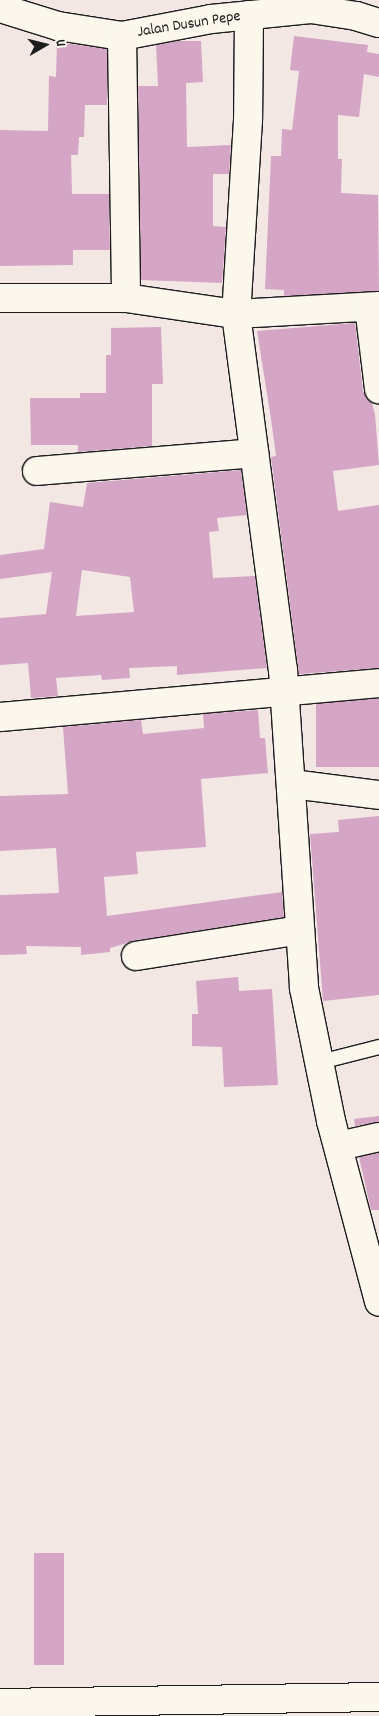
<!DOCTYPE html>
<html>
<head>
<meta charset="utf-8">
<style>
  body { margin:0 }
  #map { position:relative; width:379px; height:1716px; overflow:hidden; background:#f3e7e4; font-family:Dekko,sans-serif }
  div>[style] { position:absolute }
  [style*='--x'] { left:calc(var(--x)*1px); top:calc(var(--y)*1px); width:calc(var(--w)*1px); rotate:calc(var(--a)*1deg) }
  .building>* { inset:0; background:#d4a5c5; transform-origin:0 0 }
  .roads { filter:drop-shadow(1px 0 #1c1c1c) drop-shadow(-1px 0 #1c1c1c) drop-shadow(0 1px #1c1c1c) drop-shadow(0 -1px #1c1c1c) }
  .service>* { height:14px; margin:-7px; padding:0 7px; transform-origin:7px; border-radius:7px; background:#fbf7ec }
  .minor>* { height:28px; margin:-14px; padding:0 14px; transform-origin:14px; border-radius:14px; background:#fbf7ec }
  span { translate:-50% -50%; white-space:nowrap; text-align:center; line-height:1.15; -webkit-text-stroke:5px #fbf7ec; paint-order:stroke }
  .street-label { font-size:16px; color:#1c1c1c }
  .north { position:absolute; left:20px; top:20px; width:50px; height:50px; -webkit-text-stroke:4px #fbf7ec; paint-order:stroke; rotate:82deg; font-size:14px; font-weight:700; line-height:20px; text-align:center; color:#1c1c1c }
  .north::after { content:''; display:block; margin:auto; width:18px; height:22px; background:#1c1c1c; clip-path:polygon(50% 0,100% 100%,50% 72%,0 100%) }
</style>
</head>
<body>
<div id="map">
  <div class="building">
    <i style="clip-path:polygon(294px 36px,368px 45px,367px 52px,379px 54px,379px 77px,364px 74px,359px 117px,338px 115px,338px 159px,342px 159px,341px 193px,378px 195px,379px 291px,284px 296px,284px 290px,265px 289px,271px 156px,281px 156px,282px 129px,292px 130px,299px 71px,290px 70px)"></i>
    <i style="clip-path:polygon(177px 41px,201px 41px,203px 82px,186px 83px,187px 147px,231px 145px,229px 174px,213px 174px,213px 226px,226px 227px,222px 283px,141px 280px,138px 86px,158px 86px,156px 45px)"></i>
    <i style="clip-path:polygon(57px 42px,107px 49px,107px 105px,85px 105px,84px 137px,79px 137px,78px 155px,71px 155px,72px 194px,109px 194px,110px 250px,73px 250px,73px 265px,0 266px,0 130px,48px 131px,49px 76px,56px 77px)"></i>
    <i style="clip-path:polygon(355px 323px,363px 391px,372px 403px,375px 415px,379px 465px,333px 471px,338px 511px,379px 505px,379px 668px,299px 674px,271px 457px,276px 456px,271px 419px,257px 331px)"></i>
    <i style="clip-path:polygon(161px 327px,163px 384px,152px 384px,152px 446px,78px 452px,78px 445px,31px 445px,30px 398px,80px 398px,80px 393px,106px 393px,106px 355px,111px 355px,111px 328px)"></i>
    <i style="clip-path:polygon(evenodd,241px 470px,247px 515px,217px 518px,219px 531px,209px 532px,213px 578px,255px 576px,267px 668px,177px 675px,177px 666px,129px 668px,130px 678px,102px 680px,101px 675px,56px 678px,58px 696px,31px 698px,28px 663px,0 665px,0 618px,46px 614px,52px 572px,0 579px,0 555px,44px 549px,50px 502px,83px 507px,87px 483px,241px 470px,82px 570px,130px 577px,134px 612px,76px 616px,82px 570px)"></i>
    <i style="left:379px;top:699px;width:68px;height:63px;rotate:90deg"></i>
    <i style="clip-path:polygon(258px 710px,260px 738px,265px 738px,268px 773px,201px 779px,206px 847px,136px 852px,138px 874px,104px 877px,107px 916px,282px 892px,284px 917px,134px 941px,110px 948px,110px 952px,81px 955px,81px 947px,26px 946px,27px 954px,0 955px,0 895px,59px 893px,56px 848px,0 851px,0 796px,68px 794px,63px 727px,141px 720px,143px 734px,204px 728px,203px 714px)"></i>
    <i style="clip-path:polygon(379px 816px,379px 995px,323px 1001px,310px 834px,339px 832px,338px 820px)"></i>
    <i style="clip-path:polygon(238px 977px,239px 991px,272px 989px,278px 1085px,224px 1087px,222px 1047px,192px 1046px,192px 1014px,198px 1014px,196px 981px)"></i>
    <i style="clip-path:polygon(379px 1116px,379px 1122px,355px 1126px,354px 1119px)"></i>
    <i style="clip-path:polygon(379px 1153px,379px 1210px,371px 1210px,359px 1157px)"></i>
    <i style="left:34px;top:1553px;width:30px;height:112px"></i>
  </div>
  <div class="roads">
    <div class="service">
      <i style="--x:320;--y:1062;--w:61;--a:-14.3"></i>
    </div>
    <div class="minor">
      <i style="--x:0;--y:8;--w:61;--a:17.2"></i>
      <i style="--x:58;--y:26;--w:65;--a:8.9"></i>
      <i style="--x:122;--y:36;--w:91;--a:-10.8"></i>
      <i style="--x:211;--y:19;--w:100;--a:-5.7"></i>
      <i style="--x:311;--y:9;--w:46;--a:8.8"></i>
      <i style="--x:356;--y:16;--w:24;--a:17"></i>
      <i style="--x:249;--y:15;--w:105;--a:90.5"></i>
      <i style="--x:248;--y:120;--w:194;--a:93.5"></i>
      <i style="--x:236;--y:314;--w:359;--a:82.5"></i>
      <i style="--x:283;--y:670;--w:319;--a:86.2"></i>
      <i style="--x:304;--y:988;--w:136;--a:78.5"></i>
      <i style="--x:331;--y:1121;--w:187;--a:75.1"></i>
      <i style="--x:122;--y:36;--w:262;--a:89.1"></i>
      <i style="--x:0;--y:298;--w:126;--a:0"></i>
      <i style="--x:126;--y:298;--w:111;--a:8.3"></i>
      <i style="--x:236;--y:314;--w:143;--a:-3.2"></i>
      <i style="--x:369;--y:307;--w:83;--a:83"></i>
      <i style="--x:37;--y:471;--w:218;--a:-4.7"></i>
      <i style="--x:0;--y:717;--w:381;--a:-5.1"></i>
      <i style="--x:292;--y:784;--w:88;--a:7.2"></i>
      <i style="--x:136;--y:956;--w:166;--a:-9"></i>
      <i style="--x:339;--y:1146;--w:41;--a:-12.7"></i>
      <i style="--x:0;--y:1703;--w:379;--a:-0.9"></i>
    </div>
  </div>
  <div class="street-label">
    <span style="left:189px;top:25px;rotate:-9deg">Jalan Dusun Pepe</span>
  </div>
  <div class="north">U</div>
</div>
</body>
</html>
